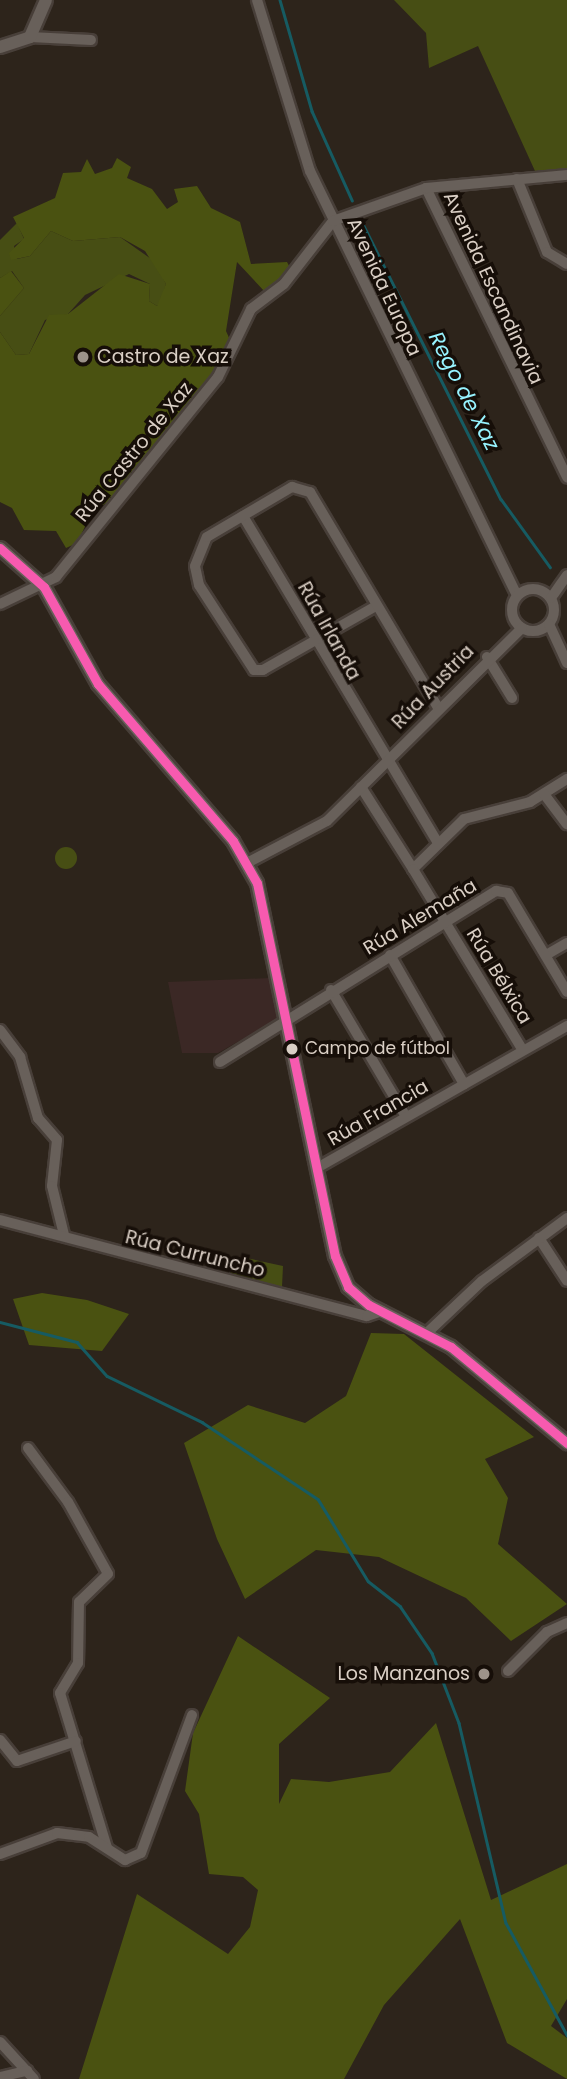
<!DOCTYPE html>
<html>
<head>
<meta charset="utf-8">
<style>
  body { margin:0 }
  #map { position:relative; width:567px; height:2079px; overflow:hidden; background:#2d241b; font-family:Poppins,sans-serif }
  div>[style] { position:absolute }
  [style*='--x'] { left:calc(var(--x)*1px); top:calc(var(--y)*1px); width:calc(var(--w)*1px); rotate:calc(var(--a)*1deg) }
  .industrial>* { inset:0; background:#3b2825 }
  .green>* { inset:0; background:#474e14 }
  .round { border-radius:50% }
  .forest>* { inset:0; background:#4a5211 }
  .stream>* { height:2.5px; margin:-1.25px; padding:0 1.25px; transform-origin:1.25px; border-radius:1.25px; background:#165b62 }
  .roads { filter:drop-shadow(2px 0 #483f39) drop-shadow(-2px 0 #483f39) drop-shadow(0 2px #483f39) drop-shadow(0 -2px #483f39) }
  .minor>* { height:10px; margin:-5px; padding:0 5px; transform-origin:5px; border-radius:5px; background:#68605a }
  .minor>.ring { margin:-5px; padding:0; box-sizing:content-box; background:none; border:10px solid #68605a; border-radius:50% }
  .tertiary>* { height:12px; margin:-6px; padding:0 6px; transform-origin:6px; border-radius:6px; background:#68605a }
  .bus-1>* { height:9px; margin:-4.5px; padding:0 4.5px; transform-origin:4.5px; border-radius:4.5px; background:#f75aaf }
  .dots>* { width:19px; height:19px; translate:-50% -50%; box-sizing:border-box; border:4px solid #160e08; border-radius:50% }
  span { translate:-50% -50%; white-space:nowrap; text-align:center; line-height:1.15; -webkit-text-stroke:7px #160e08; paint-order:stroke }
  .bus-label { font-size:17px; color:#dacfc5 }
  .left { translate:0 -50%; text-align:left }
  .street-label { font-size:19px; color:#dacfc5 }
  .poi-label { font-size:19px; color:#dacfc5 }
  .right { translate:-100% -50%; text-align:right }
  .water-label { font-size:21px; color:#97f3ff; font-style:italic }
</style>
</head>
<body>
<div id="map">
  <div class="industrial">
    <i style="clip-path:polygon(270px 978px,278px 1019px,218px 1053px,182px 1053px,168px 982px)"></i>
  </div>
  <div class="green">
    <i style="clip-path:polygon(394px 0,567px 0,567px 169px,535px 171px,478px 46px,429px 68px,426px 33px)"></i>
    <i style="clip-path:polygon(17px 223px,24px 239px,14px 246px,17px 259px,30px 256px,51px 231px,73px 241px,120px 237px,154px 261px,166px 284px,161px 301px,157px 306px,149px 301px,150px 284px,129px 274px,85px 295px,68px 314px,45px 320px,29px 354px,16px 355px,0 332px,0 316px,24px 288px,12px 271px,0 278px,0 240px)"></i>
    <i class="round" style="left:55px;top:847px;width:22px;height:22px"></i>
    <i style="clip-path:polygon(242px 1257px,283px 1266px,282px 1287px,228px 1277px)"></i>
  </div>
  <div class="forest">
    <i style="clip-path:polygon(117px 158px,131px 167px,127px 178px,152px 189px,167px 209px,178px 202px,174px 189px,197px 186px,211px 208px,240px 222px,251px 264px,287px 262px,294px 275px,265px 292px,237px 262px,226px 331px,231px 342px,204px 390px,137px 487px,93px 510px,77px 543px,66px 548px,56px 531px,24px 530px,12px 508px,0 502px,0 332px,16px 355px,29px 354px,49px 315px,68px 314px,119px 274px,150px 284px,149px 301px,157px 306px,166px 284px,145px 251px,120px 237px,73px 241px,51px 231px,30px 256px,11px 260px,9px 253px,24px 238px,13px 217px,55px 198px,63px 173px,81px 172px,87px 159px,95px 174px,112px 168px)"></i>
    <i style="clip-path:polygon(11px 271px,24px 288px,0 316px,0 278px)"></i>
    <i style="clip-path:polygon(42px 1293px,87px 1300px,129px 1314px,102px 1351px,29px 1345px,13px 1299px)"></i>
    <i style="clip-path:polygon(371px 1333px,404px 1334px,534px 1437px,485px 1459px,508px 1498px,498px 1544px,567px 1604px,511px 1641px,466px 1598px,379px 1557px,316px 1550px,245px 1599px,217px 1539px,184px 1443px,248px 1405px,305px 1423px,346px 1396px)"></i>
    <i style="clip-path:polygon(238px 1636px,330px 1698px,279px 1744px,279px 1804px,291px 1779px,329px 1782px,390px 1772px,436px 1723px,491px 1900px,567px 1864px,567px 1999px,551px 2026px,567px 2038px,567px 2079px,507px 2043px,460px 1919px,384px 2005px,344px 2079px,79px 2079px,137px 1894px,228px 1954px,250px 1927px,258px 1890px,243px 1877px,209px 1874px,199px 1814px,185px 1791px,193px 1733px)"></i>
  </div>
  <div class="stream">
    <i style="--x:280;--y:0;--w:116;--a:73.9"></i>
    <i style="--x:312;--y:111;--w:98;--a:65.8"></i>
    <i style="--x:362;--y:222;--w:310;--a:63.4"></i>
    <i style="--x:501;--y:499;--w:84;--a:54.2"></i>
    <i style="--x:0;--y:1322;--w:80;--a:14.6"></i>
    <i style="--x:77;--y:1342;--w:45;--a:48.6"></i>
    <i style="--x:107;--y:1376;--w:106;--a:25.8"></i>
    <i style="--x:202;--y:1422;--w:139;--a:33.6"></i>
    <i style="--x:318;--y:1499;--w:96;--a:58.6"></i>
    <i style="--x:368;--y:1581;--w:41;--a:38"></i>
    <i style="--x:400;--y:1606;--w:57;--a:55.8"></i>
    <i style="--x:432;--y:1653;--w:75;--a:68.9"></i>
    <i style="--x:459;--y:1723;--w:205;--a:76.8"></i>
    <i style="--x:506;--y:1923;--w:128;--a:61.4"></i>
  </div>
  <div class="roads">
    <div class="minor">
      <i style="--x:257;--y:0;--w:179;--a:72.8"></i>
      <i style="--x:310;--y:171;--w:472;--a:64"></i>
      <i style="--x:30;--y:37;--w:61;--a:2.8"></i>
      <i style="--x:517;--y:179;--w:79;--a:67.7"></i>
      <i style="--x:547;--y:252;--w:23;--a:31"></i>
      <i style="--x:426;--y:188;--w:322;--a:64"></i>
      <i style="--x:243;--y:516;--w:381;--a:59.2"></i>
      <i class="ring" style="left:512px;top:589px;width:32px;height:32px"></i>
      <i style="--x:551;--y:598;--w:28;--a:-55"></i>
      <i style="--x:0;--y:604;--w:62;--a:-25.7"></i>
      <i style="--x:56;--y:577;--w:257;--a:-51"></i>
      <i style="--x:218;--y:377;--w:76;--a:-64.1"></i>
      <i style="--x:251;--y:309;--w:41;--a:-37.1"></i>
      <i style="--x:284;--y:284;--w:80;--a:-52.1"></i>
      <i style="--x:333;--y:221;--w:99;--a:-19.5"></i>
      <i style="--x:426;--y:188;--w:142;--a:-5.3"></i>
      <i style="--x:376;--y:606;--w:130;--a:150.5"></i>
      <i style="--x:263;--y:670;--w:9;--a:180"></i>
      <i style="--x:254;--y:670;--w:101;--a:-122.9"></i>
      <i style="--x:199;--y:585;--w:19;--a:-102"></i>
      <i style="--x:195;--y:566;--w:31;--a:-68"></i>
      <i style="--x:207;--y:537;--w:99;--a:-30.5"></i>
      <i style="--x:292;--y:487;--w:19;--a:16"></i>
      <i style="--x:310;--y:492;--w:249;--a:59.3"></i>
      <i style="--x:549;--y:624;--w:43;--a:65.2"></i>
      <i style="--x:487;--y:657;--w:48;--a:58.6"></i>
      <i style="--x:361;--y:787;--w:97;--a:57.6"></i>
      <i style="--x:413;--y:869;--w:71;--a:-44.4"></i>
      <i style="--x:464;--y:819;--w:68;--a:-14.4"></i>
      <i style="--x:530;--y:802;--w:44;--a:-31.9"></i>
      <i style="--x:544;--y:794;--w:38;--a:53"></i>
      <i style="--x:247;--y:863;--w:90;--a:-27.7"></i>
      <i style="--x:327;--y:821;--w:274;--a:-44.7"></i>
      <i style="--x:413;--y:869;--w:210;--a:58.8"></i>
      <i style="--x:390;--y:955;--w:149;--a:60.2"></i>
      <i style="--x:546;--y:955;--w:24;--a:-30"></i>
      <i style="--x:331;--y:990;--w:147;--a:59.4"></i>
      <i style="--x:0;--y:1030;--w:34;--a:53"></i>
      <i style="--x:20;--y:1057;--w:64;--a:73.6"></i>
      <i style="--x:38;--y:1118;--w:29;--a:49"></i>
      <i style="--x:57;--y:1140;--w:46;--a:96.2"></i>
      <i style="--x:52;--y:1186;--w:50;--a:76.2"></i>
      <i style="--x:220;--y:1062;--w:325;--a:-31.8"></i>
      <i style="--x:496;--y:891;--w:12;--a:9"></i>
      <i style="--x:508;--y:893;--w:115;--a:59.2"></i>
      <i style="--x:317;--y:1168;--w:288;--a:-29.6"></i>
      <i style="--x:0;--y:1220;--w:379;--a:14.7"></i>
      <i style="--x:367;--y:1316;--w:16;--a:-18"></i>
      <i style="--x:539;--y:1238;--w:51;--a:56.9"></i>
      <i style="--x:428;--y:1332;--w:74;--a:-43.4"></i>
      <i style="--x:482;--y:1281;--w:106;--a:-36.5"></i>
      <i style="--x:28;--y:1448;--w:67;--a:53.5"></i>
      <i style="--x:68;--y:1502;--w:82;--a:60.9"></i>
      <i style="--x:108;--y:1574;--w:40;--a:136"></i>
      <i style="--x:79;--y:1602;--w:61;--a:90.9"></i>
      <i style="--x:78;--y:1663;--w:35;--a:121"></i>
      <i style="--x:60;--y:1693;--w:162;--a:73.1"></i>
      <i style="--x:508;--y:1671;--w:55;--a:-45"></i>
      <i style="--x:547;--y:1632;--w:22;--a:-24"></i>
      <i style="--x:0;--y:1740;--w:27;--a:51"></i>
      <i style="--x:17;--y:1761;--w:62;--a:-18.7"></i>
      <i style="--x:0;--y:1854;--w:61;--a:-20.2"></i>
      <i style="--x:57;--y:1833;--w:32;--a:7"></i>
      <i style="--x:89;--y:1837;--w:43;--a:32.6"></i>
      <i style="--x:125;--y:1860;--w:17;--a:-24"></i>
      <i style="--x:141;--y:1853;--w:147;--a:-69.7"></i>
      <i style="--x:0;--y:2042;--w:50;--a:47.4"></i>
      <i style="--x:0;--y:2077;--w:28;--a:-13"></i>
    </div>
    <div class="tertiary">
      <i style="--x:0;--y:47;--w:32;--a:-18"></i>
      <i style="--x:30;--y:37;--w:40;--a:-66.6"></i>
      <i style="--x:0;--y:548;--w:59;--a:41.6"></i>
      <i style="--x:44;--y:587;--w:111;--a:60.9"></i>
      <i style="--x:98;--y:684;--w:207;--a:49.3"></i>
      <i style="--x:233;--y:841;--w:48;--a:60.3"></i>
      <i style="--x:257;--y:883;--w:381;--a:78.2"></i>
      <i style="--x:335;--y:1256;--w:34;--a:67"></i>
      <i style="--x:348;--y:1287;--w:28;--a:41"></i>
      <i style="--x:369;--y:1305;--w:92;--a:27.1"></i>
      <i style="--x:451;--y:1347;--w:151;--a:39.6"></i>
    </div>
  </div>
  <div class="bus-1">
    <i style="--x:0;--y:548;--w:59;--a:41.6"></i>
    <i style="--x:44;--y:587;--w:111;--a:60.9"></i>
    <i style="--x:98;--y:684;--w:207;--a:49.3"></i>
    <i style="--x:233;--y:841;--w:48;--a:60.3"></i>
    <i style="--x:257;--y:883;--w:381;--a:78.2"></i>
    <i style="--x:335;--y:1256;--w:34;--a:67"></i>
    <i style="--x:348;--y:1287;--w:28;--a:41"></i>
    <i style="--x:369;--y:1305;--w:92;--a:27.1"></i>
    <i style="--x:451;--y:1347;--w:151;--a:39.6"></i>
  </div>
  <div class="dots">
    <i style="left:83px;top:357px;background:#9d938a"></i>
    <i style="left:292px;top:1049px;background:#dacfc5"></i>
    <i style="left:484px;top:1674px;background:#9d938a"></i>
  </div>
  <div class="bus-label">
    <span class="left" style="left:305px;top:1049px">Campo de fútbol</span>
  </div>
  <div class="street-label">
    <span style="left:384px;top:287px;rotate:65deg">Avenida Europa</span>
    <span style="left:493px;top:288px;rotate:65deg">Avenida Escandinavia</span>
    <span style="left:134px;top:452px;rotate:-51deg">Rúa Castro de Xaz</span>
    <span style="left:329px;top:631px;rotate:61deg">Rúa Irlanda</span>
    <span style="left:433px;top:687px;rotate:-46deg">Rúa Austria</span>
    <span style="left:420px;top:917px;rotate:-31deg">Rúa Alemaña</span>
    <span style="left:499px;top:976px;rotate:59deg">Rúa Bélxica</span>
    <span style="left:378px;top:1113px;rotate:-30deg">Rúa Francia</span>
    <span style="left:195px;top:1254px;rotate:14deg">Rúa Curruncho</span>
  </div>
  <div class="poi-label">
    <span class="left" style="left:97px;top:357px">Castro de Xaz</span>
    <span class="right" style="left:470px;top:1674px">Los Manzanos</span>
  </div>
  <div class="water-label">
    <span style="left:464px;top:391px;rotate:63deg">Rego de Xaz</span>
  </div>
</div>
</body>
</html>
